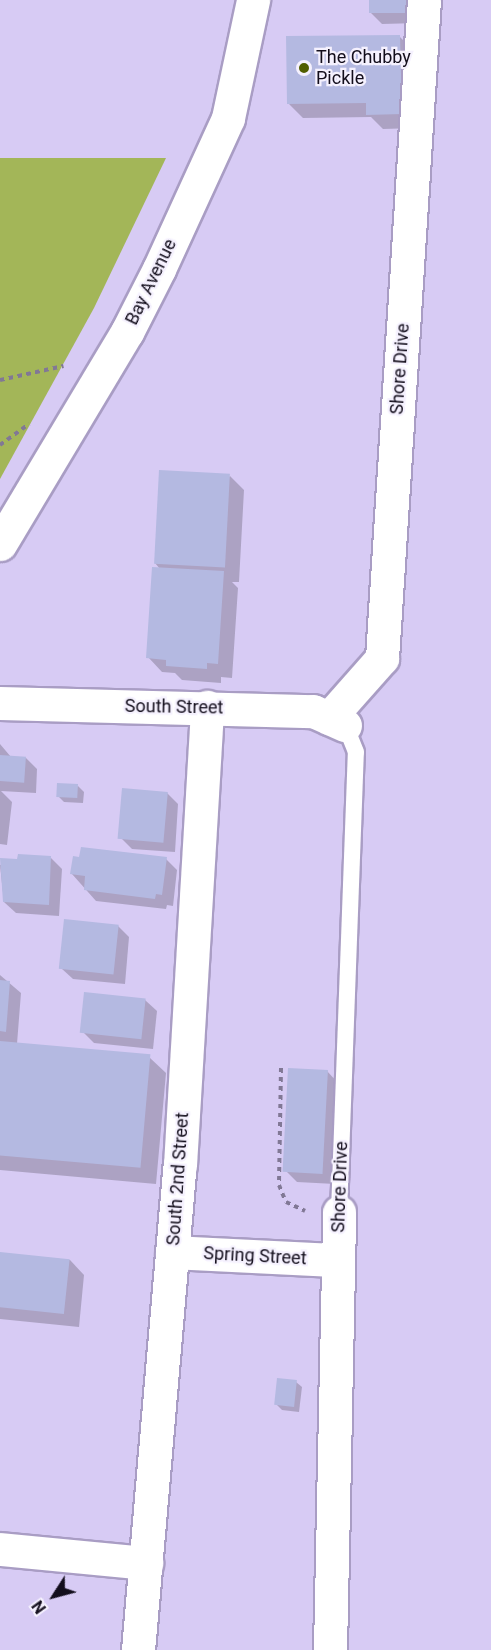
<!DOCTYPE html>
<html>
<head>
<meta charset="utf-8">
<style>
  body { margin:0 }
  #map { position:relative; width:491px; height:1650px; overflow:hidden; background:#d7cbf4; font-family:Roboto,sans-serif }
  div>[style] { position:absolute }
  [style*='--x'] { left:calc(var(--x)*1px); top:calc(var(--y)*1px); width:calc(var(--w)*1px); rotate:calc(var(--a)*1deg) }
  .green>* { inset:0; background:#a3b658 }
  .shadow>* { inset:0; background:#0003 }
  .building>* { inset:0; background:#b4b9e1; transform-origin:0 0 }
  .path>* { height:4px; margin-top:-2px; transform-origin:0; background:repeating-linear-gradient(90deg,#817895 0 4.5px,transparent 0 9px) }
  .roads { filter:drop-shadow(2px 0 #a99dc4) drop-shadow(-2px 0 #a99dc4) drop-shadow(0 2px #a99dc4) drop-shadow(0 -2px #a99dc4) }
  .service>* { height:16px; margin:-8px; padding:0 8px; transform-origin:8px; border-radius:8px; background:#fff }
  .minor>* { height:33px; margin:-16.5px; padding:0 16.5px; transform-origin:16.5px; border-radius:16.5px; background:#fff }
  .tertiary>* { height:33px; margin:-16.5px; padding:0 16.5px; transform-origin:16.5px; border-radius:16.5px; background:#fff }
  .dots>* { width:16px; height:16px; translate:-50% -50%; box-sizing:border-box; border:3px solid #f5f1fe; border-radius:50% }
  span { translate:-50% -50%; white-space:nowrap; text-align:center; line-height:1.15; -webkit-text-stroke:4.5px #f5f1fe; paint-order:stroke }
  .poi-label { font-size:18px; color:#130e1c }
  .left { translate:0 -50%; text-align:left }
  .street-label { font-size:18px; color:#130e1c }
  .north { position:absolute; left:24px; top:1566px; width:60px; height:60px; -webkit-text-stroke:4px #f5f1fe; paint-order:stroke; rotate:234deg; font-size:16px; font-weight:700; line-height:24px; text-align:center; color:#130e1c }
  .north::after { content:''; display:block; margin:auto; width:21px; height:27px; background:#130e1c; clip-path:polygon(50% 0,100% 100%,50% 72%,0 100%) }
</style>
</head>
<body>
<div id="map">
  <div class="green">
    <i style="clip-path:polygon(0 158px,166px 158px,94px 308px,0 479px)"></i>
  </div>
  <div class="shadow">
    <i style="clip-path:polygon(370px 0,419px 0,419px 23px,382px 24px,371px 13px)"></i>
    <i style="clip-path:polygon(399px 36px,414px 51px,416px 128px,383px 129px,371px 117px,303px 118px,289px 104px)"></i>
    <i style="clip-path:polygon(230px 476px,244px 490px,239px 582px,232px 582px,238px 588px,232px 678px,221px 677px,221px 683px,182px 680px,175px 673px,162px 672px,148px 657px,160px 569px,155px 563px)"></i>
    <i style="clip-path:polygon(0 744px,11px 757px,26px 758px,37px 769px,36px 793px,1px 791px,12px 802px,7px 845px,0 844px)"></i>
    <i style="clip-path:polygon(78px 786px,84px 792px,83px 803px,64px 802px,58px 796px)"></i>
    <i style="clip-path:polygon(167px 793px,178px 804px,175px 852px,132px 849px,121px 838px)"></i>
    <i style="clip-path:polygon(51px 858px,62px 869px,59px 916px,16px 913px,4px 902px,0 865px)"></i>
    <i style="clip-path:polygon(166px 859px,177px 870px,173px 906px,167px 905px,166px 909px,96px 901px,72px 874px)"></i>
    <i style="clip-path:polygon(118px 926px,129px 937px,125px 984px,73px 979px,61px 968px)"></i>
    <i style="clip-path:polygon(0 975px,21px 993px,17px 1044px,149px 1057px,166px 1073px,156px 1184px,0 1170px)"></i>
    <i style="clip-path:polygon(145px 1000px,157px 1011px,153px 1049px,94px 1043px,83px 1032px)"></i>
    <i style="clip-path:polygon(327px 1071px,338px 1083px,335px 1184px,297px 1182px,286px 1171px)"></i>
    <i style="clip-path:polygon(0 1253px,70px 1260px,84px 1275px,79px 1327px,0 1319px)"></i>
    <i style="clip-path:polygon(296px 1382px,302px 1387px,299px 1412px,282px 1410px,276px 1404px)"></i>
  </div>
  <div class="building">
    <i style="left:369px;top:0;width:39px;height:13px"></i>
    <i style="clip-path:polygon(400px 35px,402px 114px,366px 115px,366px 103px,287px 104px,286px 36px)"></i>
    <i style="left:159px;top:470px;width:71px;height:94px;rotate:3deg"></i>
    <i style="clip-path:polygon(152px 567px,224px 571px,218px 664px,207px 663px,207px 669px,166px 666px,166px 660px,146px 658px)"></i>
    <i style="left:0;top:755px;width:26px;height:26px;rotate:4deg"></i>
    <i style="left:57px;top:783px;width:21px;height:14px;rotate:3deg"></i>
    <i style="left:122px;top:788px;width:46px;height:51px;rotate:5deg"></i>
    <i style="clip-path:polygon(81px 847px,167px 857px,162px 895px,156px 894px,155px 899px,84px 890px,85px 876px,70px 874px,73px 856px,79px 857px)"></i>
    <i style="clip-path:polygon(18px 854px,51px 856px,49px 905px,3px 902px,0 858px,17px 859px)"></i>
    <i style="left:64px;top:919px;width:55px;height:50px;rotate:6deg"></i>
    <i style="clip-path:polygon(0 980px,10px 981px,6px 1032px,0 1031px)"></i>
    <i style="left:84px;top:992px;width:62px;height:41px;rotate:6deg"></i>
    <i style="left:0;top:1041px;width:151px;height:114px;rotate:5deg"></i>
    <i style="left:288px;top:1068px;width:40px;height:104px;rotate:3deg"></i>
    <i style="left:0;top:1252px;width:70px;height:55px;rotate:6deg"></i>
    <i style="left:277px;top:1378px;width:20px;height:27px;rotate:6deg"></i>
  </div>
  <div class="path">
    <i style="--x:0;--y:380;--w:65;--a:-12.5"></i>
    <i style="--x:0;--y:445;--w:36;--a:-36"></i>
    <i style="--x:281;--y:1068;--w:117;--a:91"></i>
    <i style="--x:279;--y:1185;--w:18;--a:68"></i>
    <i style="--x:286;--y:1202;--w:21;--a:25"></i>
  </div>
  <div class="roads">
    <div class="service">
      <i style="--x:339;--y:1212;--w:460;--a:-87.9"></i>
      <i style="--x:356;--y:752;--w:29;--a:-112"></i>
    </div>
    <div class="minor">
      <i style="--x:0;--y:703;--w:313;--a:1.5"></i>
      <i style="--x:313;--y:711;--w:35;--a:24"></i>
      <i style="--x:329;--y:718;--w:80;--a:-48.5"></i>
      <i style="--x:382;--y:658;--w:659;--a:-86.35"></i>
      <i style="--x:172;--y:1252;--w:166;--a:2.8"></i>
      <i style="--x:0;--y:1549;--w:147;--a:5.5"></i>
      <i style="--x:138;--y:1650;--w:487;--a:-85.1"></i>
      <i style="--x:180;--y:1165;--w:459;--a:-86.6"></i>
      <i style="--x:330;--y:1650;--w:438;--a:-88.8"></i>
    </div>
    <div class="tertiary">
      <i style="--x:0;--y:544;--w:247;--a:-59.1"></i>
      <i style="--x:127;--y:332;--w:71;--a:-63.1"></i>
      <i style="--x:159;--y:269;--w:166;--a:-65.4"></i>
      <i style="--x:228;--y:118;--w:121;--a:-78"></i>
    </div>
  </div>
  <div class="dots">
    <i style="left:304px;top:68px;background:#515e00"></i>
  </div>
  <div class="poi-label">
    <span class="left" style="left:316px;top:68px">The Chubby<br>Pickle</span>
  </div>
  <div class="street-label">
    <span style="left:151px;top:282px;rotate:-64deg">Bay Avenue</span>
    <span style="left:400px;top:369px;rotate:-86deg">Shore Drive</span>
    <span style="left:174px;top:707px;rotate:1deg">South Street</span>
    <span style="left:178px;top:1179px;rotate:-86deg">South 2nd Street</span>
    <span style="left:340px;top:1187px;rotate:-88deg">Shore Drive</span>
    <span style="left:255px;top:1256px;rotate:3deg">Spring Street</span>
  </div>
  <div class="north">N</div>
</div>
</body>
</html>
